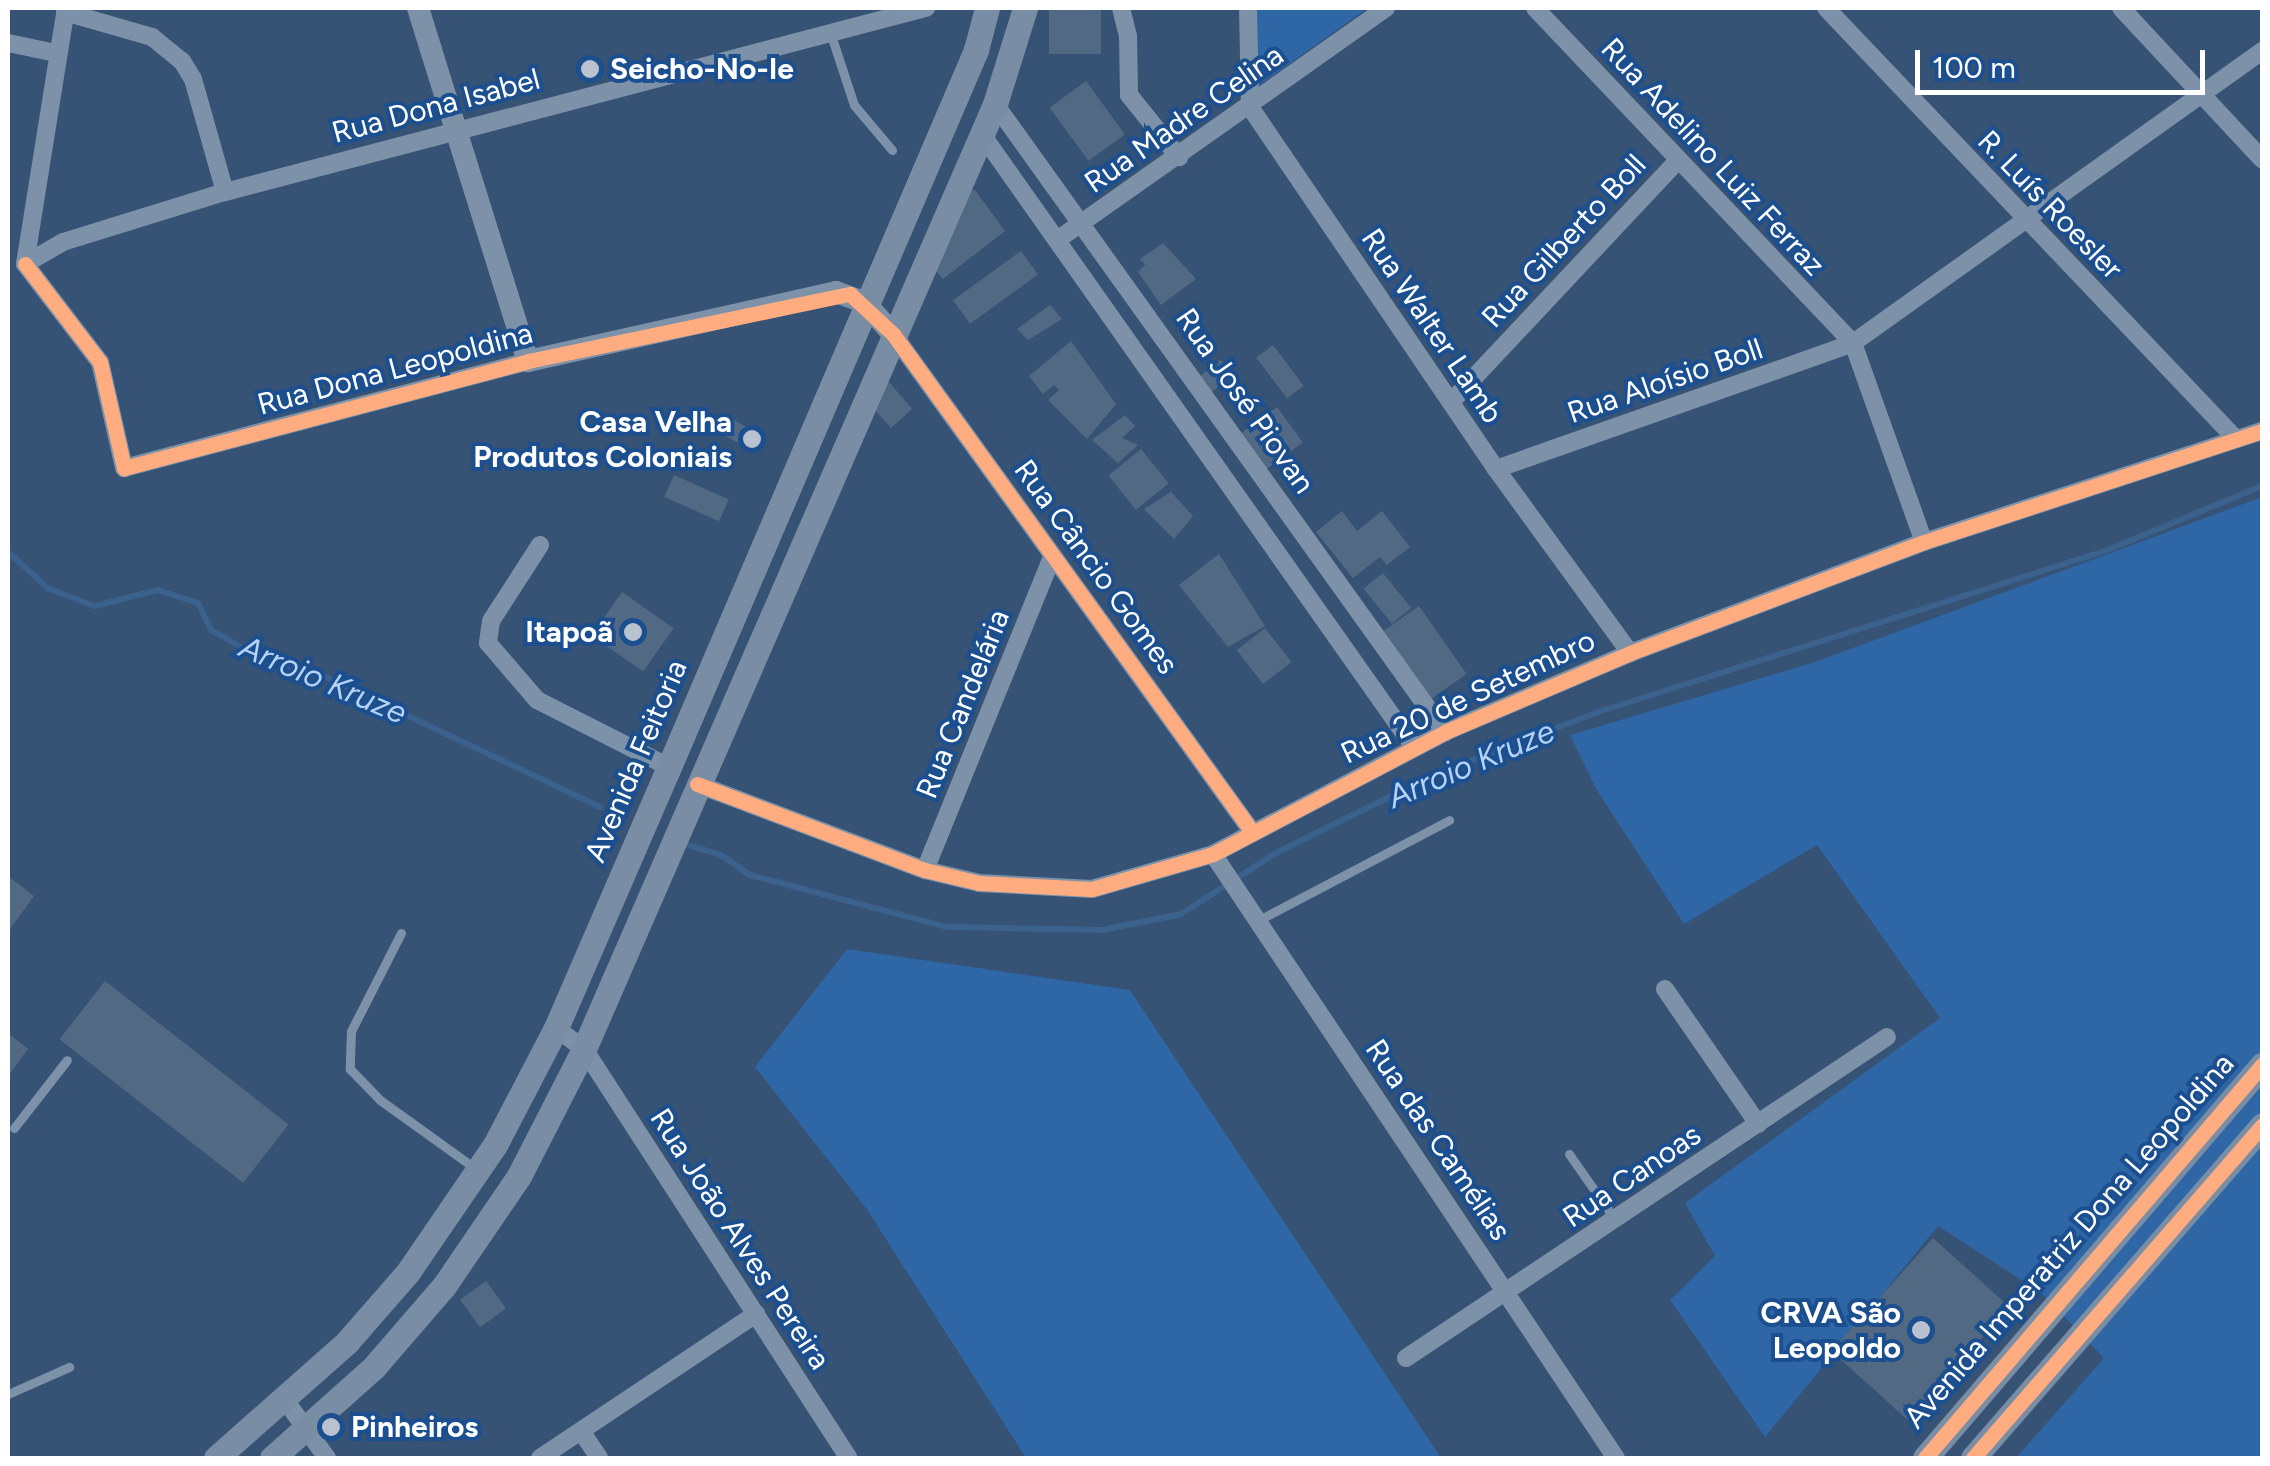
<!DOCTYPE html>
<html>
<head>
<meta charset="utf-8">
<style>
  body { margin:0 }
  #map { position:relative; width:2270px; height:1466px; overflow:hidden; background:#365274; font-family:Figtree,sans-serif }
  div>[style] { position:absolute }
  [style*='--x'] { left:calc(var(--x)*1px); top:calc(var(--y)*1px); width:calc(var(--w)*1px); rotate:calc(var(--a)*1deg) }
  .green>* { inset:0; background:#2f66a5 }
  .stream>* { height:6px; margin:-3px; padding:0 3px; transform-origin:3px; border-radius:3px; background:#3b618d }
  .building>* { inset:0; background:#526984; transform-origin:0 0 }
  .service>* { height:9px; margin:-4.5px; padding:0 4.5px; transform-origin:4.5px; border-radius:4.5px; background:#7d92a8 }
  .minor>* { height:18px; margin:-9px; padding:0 9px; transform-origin:9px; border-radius:9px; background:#7d92a8 }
  .tertiary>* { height:22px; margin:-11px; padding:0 11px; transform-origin:11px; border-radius:11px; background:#7d92a8 }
  .secondary>* { height:25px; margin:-12.5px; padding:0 12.5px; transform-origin:12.5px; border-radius:12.5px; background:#798da4 }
  .cycleway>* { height:15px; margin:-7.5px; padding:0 7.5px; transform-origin:7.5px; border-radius:7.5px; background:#ffac80 }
  .dots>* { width:28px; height:28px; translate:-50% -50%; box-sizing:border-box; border:5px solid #1b4f8f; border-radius:50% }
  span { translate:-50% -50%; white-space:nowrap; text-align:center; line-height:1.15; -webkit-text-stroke:8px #1b4f8f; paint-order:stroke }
  .poi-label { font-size:30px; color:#fff; font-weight:700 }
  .left { translate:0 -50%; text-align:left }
  .right { translate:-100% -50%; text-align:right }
  .street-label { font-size:30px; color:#fff }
  .water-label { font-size:32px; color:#b5d3f5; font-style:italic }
  .frame { position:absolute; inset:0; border:10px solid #fff; pointer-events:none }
  .scale { position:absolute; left:1915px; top:50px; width:290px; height:45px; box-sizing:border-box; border:5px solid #fff; border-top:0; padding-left:12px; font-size:30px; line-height:35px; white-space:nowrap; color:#fff; -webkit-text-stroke:8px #1b4f8f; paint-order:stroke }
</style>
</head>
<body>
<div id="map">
  <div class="green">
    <i style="clip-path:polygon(1254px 8px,1368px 8px,1255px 88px)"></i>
    <i style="clip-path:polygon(2262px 497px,2262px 1458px,2016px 1458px,2104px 1358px,2040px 1292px,1938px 1226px,1765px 1437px,1670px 1300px,1715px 1256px,1685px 1203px,1940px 1018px,1817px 845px,1684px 924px,1596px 789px,1570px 735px,1815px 662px)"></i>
    <i style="clip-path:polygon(847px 949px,1130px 990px,1441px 1458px,1026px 1458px,866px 1208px,755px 1067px)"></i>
  </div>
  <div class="stream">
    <i style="--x:8;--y:552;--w:55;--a:42.1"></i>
    <i style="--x:49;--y:589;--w:49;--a:20.3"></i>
    <i style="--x:95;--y:606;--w:65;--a:-14.3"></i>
    <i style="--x:158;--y:590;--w:42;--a:18"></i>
    <i style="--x:198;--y:603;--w:30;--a:64"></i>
    <i style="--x:211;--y:630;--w:56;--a:29.7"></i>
    <i style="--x:260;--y:658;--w:62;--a:14.9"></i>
    <i style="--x:320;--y:674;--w:310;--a:25.4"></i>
    <i style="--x:685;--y:844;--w:38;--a:17"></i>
    <i style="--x:721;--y:855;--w:35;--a:35"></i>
    <i style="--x:750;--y:875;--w:204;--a:14.8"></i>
    <i style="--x:947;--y:927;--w:155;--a:1.1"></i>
    <i style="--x:1102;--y:930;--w:81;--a:-11.4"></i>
    <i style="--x:1181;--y:914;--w:113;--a:-32.7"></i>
    <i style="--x:1276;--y:853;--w:178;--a:-26.3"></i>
    <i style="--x:1436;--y:774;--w:173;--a:-20.9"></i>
    <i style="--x:1598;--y:712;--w:532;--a:-17.62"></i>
    <i style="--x:2105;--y:551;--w:170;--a:-22.5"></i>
  </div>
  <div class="building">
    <i style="left:1049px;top:8px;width:52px;height:46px"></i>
    <i style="left:1086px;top:81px;width:66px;height:45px;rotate:54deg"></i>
    <i style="clip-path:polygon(962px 189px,975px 190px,1005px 231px,943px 279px,929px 264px)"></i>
    <i style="clip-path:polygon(1163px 243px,1196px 279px,1161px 305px,1138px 272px,1145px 265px,1140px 259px)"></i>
    <i style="left:1021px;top:251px;width:29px;height:84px;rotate:54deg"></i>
    <i style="clip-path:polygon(1050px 305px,1062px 319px,1028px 340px,1017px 329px)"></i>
    <i style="clip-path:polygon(1071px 341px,1116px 404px,1087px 439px,1048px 400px,1059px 390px,1054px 385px,1043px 394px,1029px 376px)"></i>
    <i style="left:1273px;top:345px;width:51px;height:21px;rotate:53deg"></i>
    <i style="left:1221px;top:360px;width:20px;height:28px;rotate:53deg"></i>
    <i style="clip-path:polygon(884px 376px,912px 409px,891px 428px,871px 406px)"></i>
    <i style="left:1277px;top:407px;width:44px;height:45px;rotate:54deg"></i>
    <i style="clip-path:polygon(1125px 415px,1135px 426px,1122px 438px,1138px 445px,1118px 463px,1092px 440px)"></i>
    <i style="left:732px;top:419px;width:34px;height:18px;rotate:28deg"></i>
    <i style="left:1141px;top:449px;width:44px;height:42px;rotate:51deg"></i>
    <i style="left:674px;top:475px;width:60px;height:24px;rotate:24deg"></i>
    <i style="clip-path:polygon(1171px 492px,1193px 516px,1174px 539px,1144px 509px)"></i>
    <i style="clip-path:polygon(1342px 511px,1357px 531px,1382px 511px,1410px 547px,1387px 565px,1380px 557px,1353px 578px,1316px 532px)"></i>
    <i style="clip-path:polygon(1219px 554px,1265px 626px,1228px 647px,1179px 585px)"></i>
    <i style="left:1383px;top:573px;width:45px;height:25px;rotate:51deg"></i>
    <i style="left:622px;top:592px;width:63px;height:53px;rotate:35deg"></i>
    <i style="left:1419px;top:606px;width:83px;height:47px;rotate:55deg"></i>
    <i style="left:1265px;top:628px;width:43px;height:36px;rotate:52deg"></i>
    <i style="clip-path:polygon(8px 876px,34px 896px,8px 932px)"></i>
    <i style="left:105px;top:981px;width:233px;height:74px;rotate:38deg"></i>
    <i style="clip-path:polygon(8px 1033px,28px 1049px,8px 1076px)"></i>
    <i style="left:1933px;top:1238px;width:103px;height:152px;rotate:42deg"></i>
    <i style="left:486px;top:1281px;width:34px;height:32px;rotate:54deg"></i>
  </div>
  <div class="service">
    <i style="--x:830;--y:32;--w:77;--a:71.8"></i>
    <i style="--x:854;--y:105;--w:59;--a:49.8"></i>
    <i style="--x:1257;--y:921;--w:217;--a:-27.7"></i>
    <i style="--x:401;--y:933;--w:110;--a:117"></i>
    <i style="--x:351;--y:1031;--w:38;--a:92"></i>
    <i style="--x:350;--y:1069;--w:43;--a:45.9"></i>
    <i style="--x:380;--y:1100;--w:118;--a:35.7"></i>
    <i style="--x:14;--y:1128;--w:86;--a:-52.1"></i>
    <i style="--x:1569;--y:1154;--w:78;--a:54.9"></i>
    <i style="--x:8;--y:1394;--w:67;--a:-23.9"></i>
  </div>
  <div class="minor">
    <i style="--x:1121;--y:8;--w:29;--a:76"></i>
    <i style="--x:1128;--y:36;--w:59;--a:89"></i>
    <i style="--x:1129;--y:95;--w:80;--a:51.1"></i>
    <i style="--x:1248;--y:8;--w:99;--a:88.8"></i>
    <i style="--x:1250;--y:107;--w:438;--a:55.8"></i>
    <i style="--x:1496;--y:469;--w:228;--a:53.9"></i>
    <i style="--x:1535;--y:8;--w:462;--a:46.5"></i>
    <i style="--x:1853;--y:343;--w:211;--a:70.4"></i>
    <i style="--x:1826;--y:8;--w:595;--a:46.43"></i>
    <i style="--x:2121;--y:8;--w:207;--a:47"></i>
    <i style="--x:65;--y:12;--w:91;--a:16"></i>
    <i style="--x:152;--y:37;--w:38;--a:39"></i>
    <i style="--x:182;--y:61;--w:21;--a:59"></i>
    <i style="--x:193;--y:79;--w:117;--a:74.2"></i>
    <i style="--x:8;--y:43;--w:49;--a:11.8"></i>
    <i style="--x:995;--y:104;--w:773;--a:54.38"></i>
    <i style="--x:981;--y:133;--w:751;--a:54.81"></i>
    <i style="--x:1060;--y:238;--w:399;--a:-35.2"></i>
    <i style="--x:25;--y:264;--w:44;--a:-30.1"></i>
    <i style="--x:63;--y:242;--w:170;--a:-17.2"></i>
    <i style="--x:225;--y:192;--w:725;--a:-14.71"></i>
    <i style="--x:25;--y:264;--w:123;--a:52.6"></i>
    <i style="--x:100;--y:362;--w:109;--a:77.2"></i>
    <i style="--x:124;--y:468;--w:418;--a:-14.8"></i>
    <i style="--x:25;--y:264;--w:259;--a:-80.9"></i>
    <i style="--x:893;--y:334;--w:615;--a:54.19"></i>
    <i style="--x:1451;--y:402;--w:329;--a:-46.8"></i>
    <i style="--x:1496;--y:469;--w:379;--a:-19.4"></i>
    <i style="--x:1853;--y:343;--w:503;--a:-35.52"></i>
    <i style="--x:540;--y:545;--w:90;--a:122.8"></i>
    <i style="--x:491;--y:621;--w:22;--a:98"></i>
    <i style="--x:488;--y:643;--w:75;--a:49.3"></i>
    <i style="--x:537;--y:700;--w:148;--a:26.9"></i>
    <i style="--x:697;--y:784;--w:244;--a:20.7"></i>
    <i style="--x:925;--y:870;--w:56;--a:13.5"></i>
    <i style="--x:979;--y:883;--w:113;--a:3"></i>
    <i style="--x:1092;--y:889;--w:126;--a:-16.1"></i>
    <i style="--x:1213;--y:854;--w:262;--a:-27.7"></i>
    <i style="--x:1445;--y:732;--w:201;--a:-23.1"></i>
    <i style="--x:1630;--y:653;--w:314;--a:-20.7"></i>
    <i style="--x:1924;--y:542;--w:356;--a:-18.2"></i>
    <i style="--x:1213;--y:854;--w:726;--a:56.29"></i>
    <i style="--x:925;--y:870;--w:337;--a:-67.9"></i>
    <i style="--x:1665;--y:989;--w:164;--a:55.4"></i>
    <i style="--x:556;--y:1028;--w:35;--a:37"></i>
    <i style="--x:584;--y:1049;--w:487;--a:57.1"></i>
    <i style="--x:1406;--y:1358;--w:578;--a:-33.72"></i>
    <i style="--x:285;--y:1400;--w:72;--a:54.1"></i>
    <i style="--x:581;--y:1431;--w:32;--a:56"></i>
    <i style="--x:540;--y:1458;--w:260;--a:-33.7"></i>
  </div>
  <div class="tertiary">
    <i style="--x:418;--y:8;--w:370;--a:72.7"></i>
    <i style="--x:528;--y:361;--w:316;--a:-12.6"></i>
    <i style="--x:836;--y:292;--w:30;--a:20"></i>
    <i style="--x:864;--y:302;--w:43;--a:47.8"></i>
  </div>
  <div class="secondary">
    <i style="--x:216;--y:1458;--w:175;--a:-41.5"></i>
    <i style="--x:347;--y:1342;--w:93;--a:-48.9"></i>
    <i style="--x:408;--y:1272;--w:154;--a:-55.6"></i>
    <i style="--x:495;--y:1145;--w:132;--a:-62.5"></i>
    <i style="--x:556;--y:1028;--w:284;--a:-66.6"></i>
    <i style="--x:669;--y:767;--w:780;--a:-66.82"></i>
    <i style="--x:976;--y:50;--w:43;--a:-75.3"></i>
    <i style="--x:272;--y:1458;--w:137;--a:-41.7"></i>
    <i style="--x:374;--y:1367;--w:107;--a:-49.2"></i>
    <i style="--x:444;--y:1286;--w:133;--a:-55.7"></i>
    <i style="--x:519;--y:1176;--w:143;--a:-62.9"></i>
    <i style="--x:584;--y:1049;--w:1031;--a:-66.49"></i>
    <i style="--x:995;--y:104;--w:101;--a:-72.6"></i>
    <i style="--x:1925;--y:1458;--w:518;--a:-49.39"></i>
    <i style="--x:1973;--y:1458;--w:441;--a:-49"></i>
  </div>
  <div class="cycleway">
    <i style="--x:25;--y:264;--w:123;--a:52.6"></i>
    <i style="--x:100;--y:362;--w:109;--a:77.2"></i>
    <i style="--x:124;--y:468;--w:418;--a:-14.8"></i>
    <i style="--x:528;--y:361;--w:329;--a:-11.8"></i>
    <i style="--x:850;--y:294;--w:59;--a:42.9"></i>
    <i style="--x:893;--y:334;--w:615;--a:54.19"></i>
    <i style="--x:697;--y:784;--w:244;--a:20.7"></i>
    <i style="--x:925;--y:870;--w:56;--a:13.5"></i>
    <i style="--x:979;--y:883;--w:113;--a:3"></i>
    <i style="--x:1092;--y:889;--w:126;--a:-16.1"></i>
    <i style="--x:1213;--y:854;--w:262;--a:-27.7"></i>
    <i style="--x:1445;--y:732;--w:201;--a:-23.1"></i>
    <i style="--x:1630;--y:653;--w:314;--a:-20.7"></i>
    <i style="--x:1924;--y:542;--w:356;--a:-18.2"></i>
    <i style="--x:1925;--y:1458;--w:518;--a:-49.39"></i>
    <i style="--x:1973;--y:1458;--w:441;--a:-49"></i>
  </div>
  <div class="dots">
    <i style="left:590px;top:69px;background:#b9c2ce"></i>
    <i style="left:752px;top:439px;background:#b9c2ce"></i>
    <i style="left:633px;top:632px;background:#b9c2ce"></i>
    <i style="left:1921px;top:1330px;background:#b9c2ce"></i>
    <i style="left:331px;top:1427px;background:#b9c2ce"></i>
  </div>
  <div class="poi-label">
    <span class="left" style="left:610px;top:69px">Seicho-No-Ie</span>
    <span class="right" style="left:732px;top:439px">Casa Velha<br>Produtos Coloniais</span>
    <span class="right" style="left:613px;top:632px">Itapoã</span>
    <span class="right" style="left:1901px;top:1330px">CRVA São<br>Leopoldo</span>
    <span class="left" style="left:351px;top:1427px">Pinheiros</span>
  </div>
  <div class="street-label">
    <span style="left:436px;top:106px;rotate:-15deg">Rua Dona Isabel</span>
    <span style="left:1184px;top:119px;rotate:-35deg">Rua Madre Celina</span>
    <span style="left:1713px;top:157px;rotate:47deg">Rua Adelino Luiz Ferraz</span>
    <span style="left:2050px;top:205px;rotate:46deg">R. Luís Roesler</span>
    <span style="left:1564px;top:241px;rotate:-47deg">Rua Gilberto Boll</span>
    <span style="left:1432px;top:326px;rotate:56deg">Rua Walter Lamb</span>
    <span style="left:395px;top:369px;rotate:-15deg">Rua Dona Leopoldina</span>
    <span style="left:1665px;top:381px;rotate:-19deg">Rua Aloísio Boll</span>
    <span style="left:1245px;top:401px;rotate:55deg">Rua José Piovan</span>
    <span style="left:1096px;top:567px;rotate:54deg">Rua Câncio Gomes</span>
    <span style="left:1468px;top:697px;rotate:-25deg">Rua 20 de Setembro</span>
    <span style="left:963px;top:704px;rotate:-68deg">Rua Candelária</span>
    <span style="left:636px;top:761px;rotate:-67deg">Avenida Feitoria</span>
    <span style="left:1438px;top:1140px;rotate:56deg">Rua das Camélias</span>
    <span style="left:1632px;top:1176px;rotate:-34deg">Rua Canoas</span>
    <span style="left:740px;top:1239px;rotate:57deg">Rua João Alves Pereira</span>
    <span style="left:2069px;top:1241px;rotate:-49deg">Avenida Imperatriz Dona Leopoldina</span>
  </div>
  <div class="water-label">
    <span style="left:323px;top:680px;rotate:23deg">Arroio Kruze</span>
    <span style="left:1471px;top:764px;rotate:-23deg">Arroio Kruze</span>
  </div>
  <div class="frame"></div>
  <div class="scale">100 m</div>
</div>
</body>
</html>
